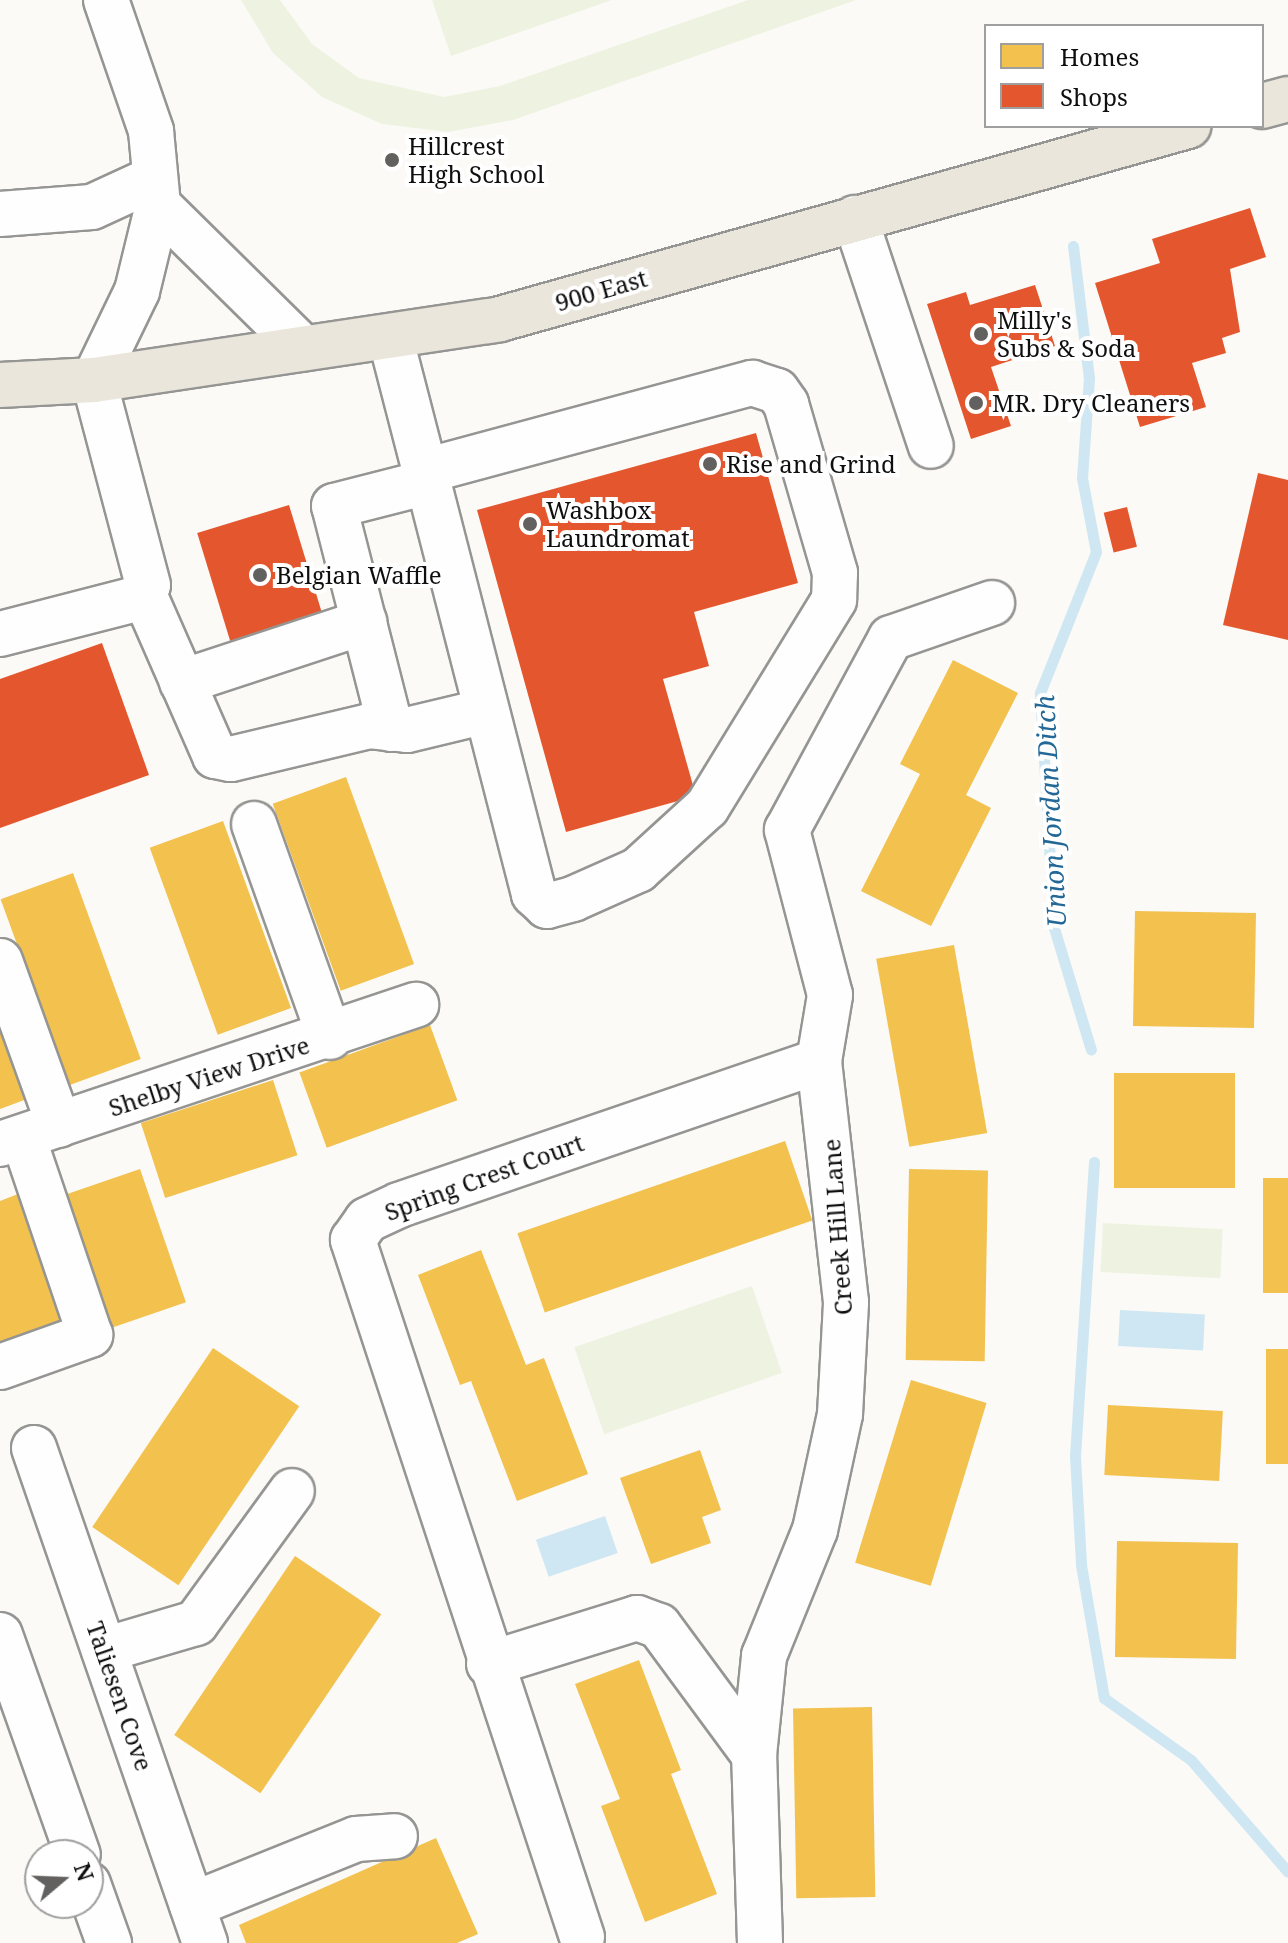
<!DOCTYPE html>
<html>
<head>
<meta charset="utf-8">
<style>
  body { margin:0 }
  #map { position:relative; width:1288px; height:1943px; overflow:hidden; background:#fbfaf6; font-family:"Noto Serif",serif }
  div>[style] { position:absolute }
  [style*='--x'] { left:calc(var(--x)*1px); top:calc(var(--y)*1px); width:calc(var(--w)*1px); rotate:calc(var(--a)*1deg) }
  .pitch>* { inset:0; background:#eef3e1; transform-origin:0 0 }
  .water>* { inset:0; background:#cfe7f2; transform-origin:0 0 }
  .homes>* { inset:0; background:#f2c14e; transform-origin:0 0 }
  .shops>* { inset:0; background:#e4572e; transform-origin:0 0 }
  .stream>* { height:11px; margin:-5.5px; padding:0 5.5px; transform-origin:5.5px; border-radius:5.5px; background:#cfe7f2 }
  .roads { filter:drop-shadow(2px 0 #959593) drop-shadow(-2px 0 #959593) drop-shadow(0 2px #959593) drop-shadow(0 -2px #959593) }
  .minor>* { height:44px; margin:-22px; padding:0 22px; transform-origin:22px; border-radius:22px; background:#fefefe }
  .major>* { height:44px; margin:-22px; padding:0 22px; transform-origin:22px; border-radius:22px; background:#eae6dc }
  .dots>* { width:22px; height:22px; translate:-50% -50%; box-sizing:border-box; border:4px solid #fff; border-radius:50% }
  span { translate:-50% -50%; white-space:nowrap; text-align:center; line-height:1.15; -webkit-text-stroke:8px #fff; paint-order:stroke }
  .poi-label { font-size:24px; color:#0f0f0f }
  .left { translate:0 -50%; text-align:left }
  .street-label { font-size:24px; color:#0f0f0f }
  .water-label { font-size:26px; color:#236896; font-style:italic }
  .legend { position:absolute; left:984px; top:24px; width:280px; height:104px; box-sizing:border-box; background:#fff; border:2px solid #9f9f9f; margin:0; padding:10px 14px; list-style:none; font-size:24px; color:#0f0f0f }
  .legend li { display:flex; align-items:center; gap:16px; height:40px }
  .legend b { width:40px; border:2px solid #9f9f9f }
  .north { position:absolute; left:24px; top:1839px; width:80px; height:80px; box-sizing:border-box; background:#fff; border:2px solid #9f9f9f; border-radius:50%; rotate:71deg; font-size:22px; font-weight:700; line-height:32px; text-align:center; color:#0f0f0f }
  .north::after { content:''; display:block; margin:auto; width:28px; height:36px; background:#626160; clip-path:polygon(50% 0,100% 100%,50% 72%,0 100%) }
</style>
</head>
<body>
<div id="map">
  <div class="pitch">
    <i style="clip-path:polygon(241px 0,280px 0,312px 44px,359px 78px,444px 97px,500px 86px,748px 0,856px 0,513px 120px,448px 132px,382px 124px,322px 97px,273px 53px)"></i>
    <i style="clip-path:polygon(432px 0,612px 0,451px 56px)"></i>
    <i style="left:1103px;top:1223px;width:120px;height:49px;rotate:3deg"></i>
    <i style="left:752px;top:1286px;width:92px;height:188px;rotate:71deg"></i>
  </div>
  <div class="water">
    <i style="left:1120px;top:1310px;width:85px;height:36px;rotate:3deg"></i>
    <i style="left:605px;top:1516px;width:39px;height:73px;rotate:71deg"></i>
  </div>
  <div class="homes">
    <i style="clip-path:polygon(953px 660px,1018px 693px,966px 795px,991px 808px,931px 926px,861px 891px,920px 774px,900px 764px)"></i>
    <i style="left:346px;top:777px;width:199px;height:78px;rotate:70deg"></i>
    <i style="left:223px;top:821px;width:199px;height:78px;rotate:70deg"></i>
    <i style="left:73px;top:873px;width:198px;height:77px;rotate:70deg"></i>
    <i style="left:1135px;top:911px;width:121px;height:115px;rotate:1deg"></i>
    <i style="left:954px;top:945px;width:191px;height:79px;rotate:80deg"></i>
    <i style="left:430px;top:1025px;width:80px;height:139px;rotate:70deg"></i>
    <i style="clip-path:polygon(0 1028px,27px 1099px,0 1109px)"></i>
    <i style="left:1114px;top:1073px;width:121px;height:115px"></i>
    <i style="left:273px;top:1080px;width:79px;height:139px;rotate:72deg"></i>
    <i style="left:785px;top:1141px;width:84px;height:283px;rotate:71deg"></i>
    <i style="left:140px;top:1169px;width:141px;height:80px;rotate:71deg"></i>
    <i style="left:909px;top:1169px;width:79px;height:191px;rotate:1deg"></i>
    <i style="left:1263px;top:1178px;width:25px;height:115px"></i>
    <i style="clip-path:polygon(18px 1194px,64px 1327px,0 1349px,0 1201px)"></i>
    <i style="clip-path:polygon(481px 1250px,526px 1365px,544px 1358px,588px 1474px,517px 1501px,471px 1381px,460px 1385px,418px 1275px)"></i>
    <i style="left:213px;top:1348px;width:104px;height:216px;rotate:34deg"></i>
    <i style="left:1266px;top:1349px;width:22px;height:115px"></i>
    <i style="left:911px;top:1380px;width:79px;height:191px;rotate:17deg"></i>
    <i style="left:1108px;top:1405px;width:115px;height:70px;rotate:3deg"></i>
    <i style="clip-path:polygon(700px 1450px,721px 1510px,702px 1517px,711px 1543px,651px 1564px,620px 1478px)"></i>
    <i style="left:1117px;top:1541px;width:121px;height:116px;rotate:1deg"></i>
    <i style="left:295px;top:1556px;width:104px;height:216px;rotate:34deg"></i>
    <i style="clip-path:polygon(639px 1660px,681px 1770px,671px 1774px,717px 1894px,645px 1922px,601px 1806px,620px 1799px,575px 1684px)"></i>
    <i style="left:872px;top:1707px;width:190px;height:79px;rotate:89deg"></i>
    <i style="clip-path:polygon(436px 1838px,478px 1934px,457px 1943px,246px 1943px,239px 1925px)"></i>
  </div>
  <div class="shops">
    <i style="clip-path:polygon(1250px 208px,1266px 257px,1230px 269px,1240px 332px,1222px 338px,1226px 353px,1192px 363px,1206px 407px,1140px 427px,1095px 283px,1160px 263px,1152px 239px)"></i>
    <i style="clip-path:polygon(1035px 285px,1055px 346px,991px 367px,1011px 426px,971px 439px,927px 304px,966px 292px,970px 305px)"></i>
    <i style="clip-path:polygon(756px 433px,798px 583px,694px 612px,709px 666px,663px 679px,696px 796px,566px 832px,477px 510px)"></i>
    <i style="clip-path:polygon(1258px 473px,1288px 480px,1288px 640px,1223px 625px)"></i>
    <i style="left:289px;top:505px;width:117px;height:96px;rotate:73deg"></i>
    <i style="left:1127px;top:507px;width:41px;height:24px;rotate:76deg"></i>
    <i style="clip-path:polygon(102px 643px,149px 775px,0 828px,0 679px)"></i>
  </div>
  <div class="stream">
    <i style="--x:1073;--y:246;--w:133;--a:83.1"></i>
    <i style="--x:1089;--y:378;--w:100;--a:94"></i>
    <i style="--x:1082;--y:478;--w:75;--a:79.3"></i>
    <i style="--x:1096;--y:552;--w:152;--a:111.7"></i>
    <i style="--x:1040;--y:693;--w:235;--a:86.6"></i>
    <i style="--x:1054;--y:928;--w:127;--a:73.1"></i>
    <i style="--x:1094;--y:1162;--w:295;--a:93.7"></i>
    <i style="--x:1075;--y:1456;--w:109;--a:86.8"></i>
    <i style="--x:1081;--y:1565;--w:135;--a:80.2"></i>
    <i style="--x:1104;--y:1698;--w:107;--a:35.5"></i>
    <i style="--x:1191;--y:1760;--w:148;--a:49.1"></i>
  </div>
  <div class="roads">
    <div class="minor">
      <i style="--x:106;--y:0;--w:139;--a:71"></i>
      <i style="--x:151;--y:131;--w:74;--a:84.6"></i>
      <i style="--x:0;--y:214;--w:92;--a:-4.4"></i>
      <i style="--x:92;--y:207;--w:67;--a:-24.7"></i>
      <i style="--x:855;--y:218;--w:240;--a:71.6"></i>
      <i style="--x:391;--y:340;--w:135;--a:75.5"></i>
      <i style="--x:425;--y:471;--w:339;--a:-15.1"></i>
      <i style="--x:752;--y:383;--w:26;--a:18"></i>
      <i style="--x:777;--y:391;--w:16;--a:55"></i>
      <i style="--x:786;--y:404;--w:176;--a:73.8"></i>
      <i style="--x:835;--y:573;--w:27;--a:92"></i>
      <i style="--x:834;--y:600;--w:243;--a:121.5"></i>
      <i style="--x:707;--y:807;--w:93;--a:137.6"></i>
      <i style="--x:638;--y:870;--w:71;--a:156"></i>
      <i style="--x:573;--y:899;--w:27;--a:165"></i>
      <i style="--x:547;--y:906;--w:18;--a:-137"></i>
      <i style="--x:534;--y:894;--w:437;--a:-104.4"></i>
      <i style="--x:144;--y:594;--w:177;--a:66.3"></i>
      <i style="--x:215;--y:756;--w:16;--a:11"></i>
      <i style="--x:231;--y:759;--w:142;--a:-13.4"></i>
      <i style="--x:369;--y:726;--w:38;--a:6"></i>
      <i style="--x:407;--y:730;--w:81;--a:-13.5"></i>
      <i style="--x:0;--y:634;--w:140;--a:-14.4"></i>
      <i style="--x:136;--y:599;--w:18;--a:-49"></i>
      <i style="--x:148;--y:585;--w:212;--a:-104.8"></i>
      <i style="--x:94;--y:380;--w:99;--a:-64.2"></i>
      <i style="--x:137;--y:291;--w:89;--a:-76.3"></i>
      <i style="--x:158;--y:205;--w:204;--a:44.6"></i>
      <i style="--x:182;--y:682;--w:192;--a:-18.2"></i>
      <i style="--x:391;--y:729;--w:230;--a:-104.3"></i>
      <i style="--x:334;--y:506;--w:97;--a:-14.3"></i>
      <i style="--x:254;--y:824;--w:226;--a:70.4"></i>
      <i style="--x:0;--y:961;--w:174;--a:70.2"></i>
      <i style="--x:0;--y:1144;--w:439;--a:-18.5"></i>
      <i style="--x:0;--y:1367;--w:96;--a:-19.6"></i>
      <i style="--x:90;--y:1335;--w:209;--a:-108.7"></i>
      <i style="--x:34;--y:1448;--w:524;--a:70.94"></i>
      <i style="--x:0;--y:1635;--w:233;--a:70.5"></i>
      <i style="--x:104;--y:1650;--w:96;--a:-16.4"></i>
      <i style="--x:196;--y:1623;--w:163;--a:-54"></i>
      <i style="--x:489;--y:1664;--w:155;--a:-17.3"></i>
      <i style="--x:637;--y:1618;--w:23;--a:20"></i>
      <i style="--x:659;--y:1626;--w:160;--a:53.6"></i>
      <i style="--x:88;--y:1884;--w:63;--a:70.4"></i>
      <i style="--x:192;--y:1905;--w:177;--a:-21.9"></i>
      <i style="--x:356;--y:1839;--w:39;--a:-4"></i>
      <i style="--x:582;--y:1937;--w:734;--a:-108.19"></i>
      <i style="--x:353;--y:1240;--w:24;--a:-55"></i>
      <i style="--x:367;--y:1220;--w:35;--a:-25"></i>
      <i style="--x:399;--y:1205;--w:444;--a:-18.9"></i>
      <i style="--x:760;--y:1943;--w:188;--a:-91.8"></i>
      <i style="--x:754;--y:1755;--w:100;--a:-84.2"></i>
      <i style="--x:764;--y:1656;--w:136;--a:-68"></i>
      <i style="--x:815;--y:1530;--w:119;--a:-77.8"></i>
      <i style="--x:840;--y:1414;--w:112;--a:-86.9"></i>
      <i style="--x:846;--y:1302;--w:243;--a:-96.4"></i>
      <i style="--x:819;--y:1061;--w:67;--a:-80.5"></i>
      <i style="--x:830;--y:995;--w:171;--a:-104.6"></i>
      <i style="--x:787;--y:830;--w:218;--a:-61.6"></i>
      <i style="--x:891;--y:638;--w:107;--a:-19.1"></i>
    </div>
    <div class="major">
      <i style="--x:1262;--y:106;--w:27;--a:-15"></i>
      <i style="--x:0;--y:385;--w:94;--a:-3"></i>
      <i style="--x:94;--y:380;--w:411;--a:-8.5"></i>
      <i style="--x:500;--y:319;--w:715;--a:-15.67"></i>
    </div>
  </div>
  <div class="dots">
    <i style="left:392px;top:160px;background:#626160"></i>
    <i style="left:981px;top:334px;background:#626160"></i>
    <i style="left:976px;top:403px;background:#626160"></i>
    <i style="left:710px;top:464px;background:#626160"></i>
    <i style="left:530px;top:524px;background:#626160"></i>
    <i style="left:260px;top:575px;background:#626160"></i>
  </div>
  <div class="poi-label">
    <span class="left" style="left:408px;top:160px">Hillcrest<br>High School</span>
    <span class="left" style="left:997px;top:334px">Milly's<br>Subs &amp; Soda</span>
    <span class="left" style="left:992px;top:403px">MR. Dry Cleaners</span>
    <span class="left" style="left:726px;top:464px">Rise and Grind</span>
    <span class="left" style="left:546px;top:524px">Washbox<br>Laundromat</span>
    <span class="left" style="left:276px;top:575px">Belgian Waffle</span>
  </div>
  <div class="street-label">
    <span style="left:601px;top:290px;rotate:-16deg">900 East</span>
    <span style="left:209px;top:1076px;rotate:-18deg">Shelby View Drive</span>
    <span style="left:484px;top:1177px;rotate:-20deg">Spring Crest Court</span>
    <span style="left:837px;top:1227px;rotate:-94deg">Creek Hill Lane</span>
    <span style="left:120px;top:1696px;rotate:71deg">Taliesen Cove</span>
  </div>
  <div class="water-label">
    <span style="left:1051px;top:811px;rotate:-93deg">Union Jordan Ditch</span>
  </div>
  <ul class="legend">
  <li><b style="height:22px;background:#f2c14e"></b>Homes</li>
  <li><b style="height:22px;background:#e4572e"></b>Shops</li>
  </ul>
  <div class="north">N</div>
</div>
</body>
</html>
